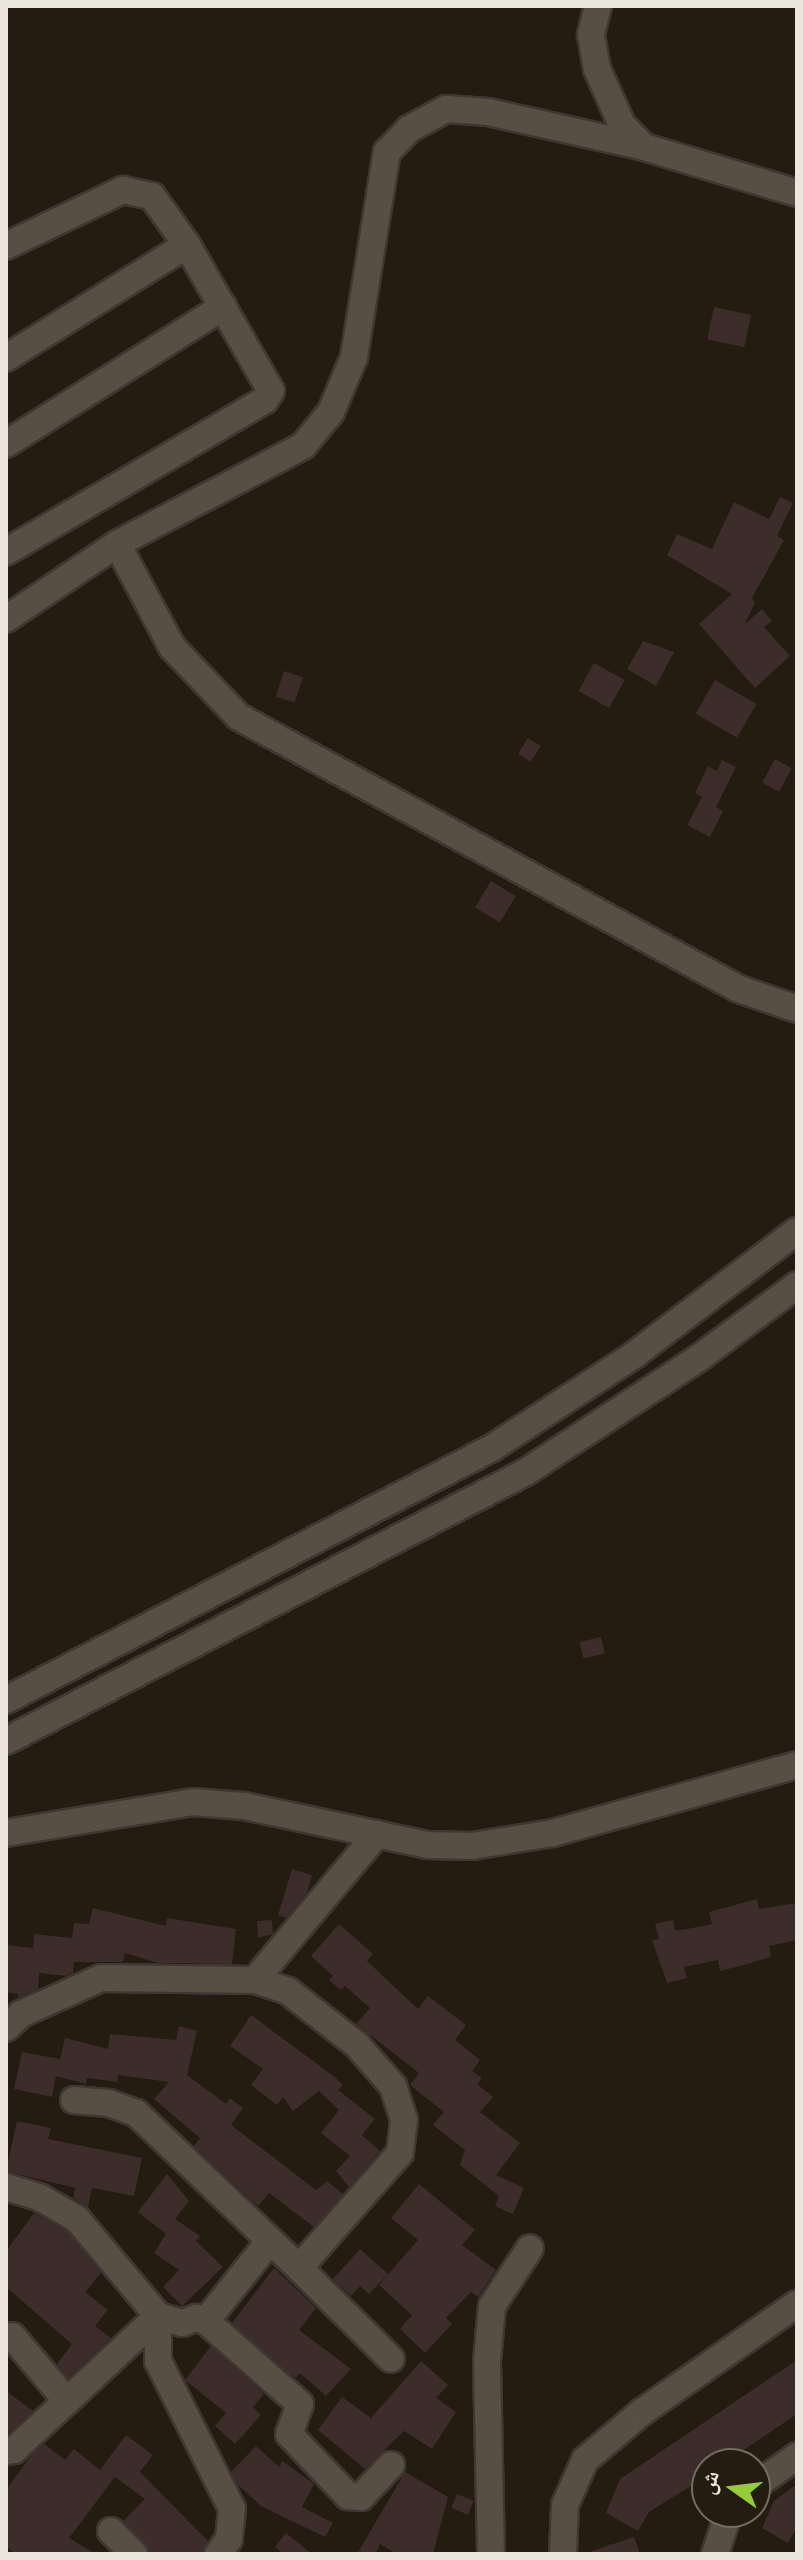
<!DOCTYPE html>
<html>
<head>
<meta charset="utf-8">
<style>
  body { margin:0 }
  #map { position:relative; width:803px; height:2560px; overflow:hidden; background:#241b11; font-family:"Fira Sans","Noto Naskh Arabic",sans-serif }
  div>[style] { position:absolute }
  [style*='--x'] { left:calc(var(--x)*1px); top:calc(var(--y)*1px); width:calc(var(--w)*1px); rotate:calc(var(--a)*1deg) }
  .building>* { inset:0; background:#3c2d2a; transform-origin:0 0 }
  .roads { filter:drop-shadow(2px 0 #3e3732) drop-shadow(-2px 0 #3e3732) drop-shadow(0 2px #3e3732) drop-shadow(0 -2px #3e3732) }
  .minor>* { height:26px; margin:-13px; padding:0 13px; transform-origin:13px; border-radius:13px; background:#584e43 }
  span { translate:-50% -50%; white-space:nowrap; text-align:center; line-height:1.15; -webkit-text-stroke:8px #241b11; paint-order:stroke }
  .frame { position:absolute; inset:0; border:8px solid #ece6df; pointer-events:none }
  .north { position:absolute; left:691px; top:2448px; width:80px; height:80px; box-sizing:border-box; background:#241b11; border:2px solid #746c63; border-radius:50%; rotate:284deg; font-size:22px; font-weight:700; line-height:32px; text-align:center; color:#ece6df }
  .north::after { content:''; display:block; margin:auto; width:28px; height:36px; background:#97cc39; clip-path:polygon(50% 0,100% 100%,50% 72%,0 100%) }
</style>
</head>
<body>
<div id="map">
  <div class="building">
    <i style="left:714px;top:307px;width:38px;height:33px;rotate:12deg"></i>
    <i style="clip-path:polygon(780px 497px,793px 503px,777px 536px,784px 540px,752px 598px,755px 602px,745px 624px,762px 609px,772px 621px,764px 627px,790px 656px,755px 688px,699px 624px,732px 594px,667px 555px,677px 534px,712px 549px,734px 502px,769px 519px)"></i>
    <i style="clip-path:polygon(643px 641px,674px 652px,656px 686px,627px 669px)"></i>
    <i style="left:594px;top:663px;width:35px;height:32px;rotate:29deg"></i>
    <i style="left:284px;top:671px;width:20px;height:27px;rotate:18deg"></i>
    <i style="left:715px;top:680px;width:48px;height:39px;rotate:30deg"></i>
    <i style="left:528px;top:738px;width:15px;height:19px;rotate:32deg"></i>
    <i style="left:775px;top:759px;width:19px;height:27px;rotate:28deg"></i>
    <i style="clip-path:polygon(722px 760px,736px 767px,716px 807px,723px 811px,710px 837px,687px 825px,702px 797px,695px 793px,708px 766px,717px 771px)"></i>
    <i style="left:491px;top:881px;width:29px;height:31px;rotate:31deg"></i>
    <i style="left:601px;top:1637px;width:17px;height:22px;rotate:77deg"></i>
    <i style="clip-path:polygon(292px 1869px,312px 1875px,307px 1893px,286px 1918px,278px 1915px)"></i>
    <i style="clip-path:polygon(757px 1899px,759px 1909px,797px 1903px,797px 1940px,769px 1946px,771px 1957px,740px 1966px,720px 1971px,718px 1960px,684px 1967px,687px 1978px,667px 1983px,652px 1940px,659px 1939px,655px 1924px,673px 1920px,675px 1930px,682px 1930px,712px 1924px,709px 1912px)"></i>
    <i style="clip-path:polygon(93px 1908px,166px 1926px,167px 1918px,236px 1929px,232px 1964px,158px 1963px,125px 1953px,123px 1962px,74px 1962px,73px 1973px,66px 1976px,39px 1973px,38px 1989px,18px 1998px,18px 1994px,6px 1992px,6px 1945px,33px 1948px,34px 1934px,72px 1938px,74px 1923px,89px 1924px)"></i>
    <i style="clip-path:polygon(272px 1920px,273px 1934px,258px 1938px,257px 1921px)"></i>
    <i style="clip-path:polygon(339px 1924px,373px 1954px,367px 1961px,418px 2009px,428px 1996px,466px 2025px,455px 2040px,480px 2060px,472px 2071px,482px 2078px,477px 2084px,493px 2097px,480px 2112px,520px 2143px,496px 2175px,524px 2188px,513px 2214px,495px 2206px,499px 2196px,460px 2165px,465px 2150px,433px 2125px,444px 2112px,410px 2085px,419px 2073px,356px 2024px,370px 2008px,345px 1986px,341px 1990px,329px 1980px,333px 1976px,311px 1956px)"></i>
    <i style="clip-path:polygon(251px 2015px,336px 2078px,343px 2085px,338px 2090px,375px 2119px,362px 2135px,380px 2151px,349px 2187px,336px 2171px,350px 2156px,321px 2133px,339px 2110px,319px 2091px,293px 2111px,283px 2097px,277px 2105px,251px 2085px,263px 2069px,230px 2046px)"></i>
    <i style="clip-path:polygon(179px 2026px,197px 2031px,187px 2075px,226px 2104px,230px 2098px,243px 2108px,231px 2125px,316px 2190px,327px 2181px,343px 2194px,314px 2227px,269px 2193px,258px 2206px,194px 2146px,200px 2138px,154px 2099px,169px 2082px,118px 2075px,118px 2082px,87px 2078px,86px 2084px,56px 2076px,52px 2097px,14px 2089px,22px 2052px,60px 2059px,65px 2038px,108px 2049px,110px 2034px,176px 2040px)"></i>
    <i style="clip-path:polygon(17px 2121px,51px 2128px,48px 2139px,142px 2158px,134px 2196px,92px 2188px,88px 2207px,73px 2198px,75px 2188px,6px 2171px)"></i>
    <i style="clip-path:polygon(167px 2174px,189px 2201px,175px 2219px,200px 2236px,196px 2241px,223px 2267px,182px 2306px,163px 2287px,179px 2270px,154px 2253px,166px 2234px,138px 2212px)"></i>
    <i style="clip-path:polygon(419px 2184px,475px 2230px,462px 2245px,496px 2270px,478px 2297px,471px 2292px,446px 2318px,452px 2324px,425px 2353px,400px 2329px,412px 2315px,379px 2285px,418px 2240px,391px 2218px)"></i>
    <i style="clip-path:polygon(34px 2213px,67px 2231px,101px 2273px,85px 2292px,108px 2310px,95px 2326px,111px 2338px,68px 2378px,57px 2364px,72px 2344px,6px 2287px,6px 2251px)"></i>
    <i style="clip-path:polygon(360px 2249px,388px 2274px,369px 2294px,360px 2286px,351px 2296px,333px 2279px)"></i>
    <i style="clip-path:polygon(274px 2268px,316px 2308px,299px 2330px,351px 2369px,326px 2396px,300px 2373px,296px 2378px,287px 2372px,232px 2323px)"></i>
    <i style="clip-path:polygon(211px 2346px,264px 2394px,253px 2407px,261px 2415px,235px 2444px,215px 2426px,226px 2413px,185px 2380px)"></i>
    <i style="clip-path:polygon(797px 2360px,797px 2414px,723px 2464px,707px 2464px,707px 2476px,649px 2512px,638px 2531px,606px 2513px,620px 2479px)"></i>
    <i style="clip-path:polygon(421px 2361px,448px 2385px,436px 2398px,456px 2412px,432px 2449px,404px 2431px,365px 2469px,318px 2430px,342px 2397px,371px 2418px)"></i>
    <i style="clip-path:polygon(6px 2391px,33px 2411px,6px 2435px)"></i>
    <i style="clip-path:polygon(126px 2435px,153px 2455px,140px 2472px,208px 2541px,202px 2554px,150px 2554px,123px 2521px,145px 2499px,115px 2477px,69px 2538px,96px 2554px,16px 2554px,6px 2547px,6px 2490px,30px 2457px,44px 2444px,65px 2460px,74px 2449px,100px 2470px)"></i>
    <i style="clip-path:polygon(256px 2446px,279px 2467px,282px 2461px,314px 2484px,302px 2507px,333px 2523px,325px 2537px,261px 2506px,237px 2484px,231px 2472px)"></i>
    <i style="clip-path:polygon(405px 2472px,448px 2497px,433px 2554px,397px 2554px,380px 2544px,375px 2554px,357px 2554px)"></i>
    <i style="clip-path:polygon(797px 2484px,797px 2527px,788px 2543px,762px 2528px,774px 2501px)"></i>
    <i style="left:457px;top:2494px;width:18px;height:15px;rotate:22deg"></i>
    <i style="clip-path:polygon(286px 2533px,312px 2554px,283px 2554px,275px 2547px)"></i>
    <i style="clip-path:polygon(634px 2537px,640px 2554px,592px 2554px,592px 2551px)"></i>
  </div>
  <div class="roads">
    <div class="minor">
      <i style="--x:598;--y:6;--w:30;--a:104"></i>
      <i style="--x:591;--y:35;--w:35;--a:80"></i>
      <i style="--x:597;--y:69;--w:61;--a:65.9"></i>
      <i style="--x:622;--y:125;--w:31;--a:45"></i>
      <i style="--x:644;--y:147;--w:160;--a:16.7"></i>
      <i style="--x:6;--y:246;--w:130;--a:-25.6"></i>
      <i style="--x:123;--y:190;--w:30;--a:12"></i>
      <i style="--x:152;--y:196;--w:60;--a:54.5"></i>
      <i style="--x:187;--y:245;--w:168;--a:60.1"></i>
      <i style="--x:271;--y:391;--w:11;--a:124"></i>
      <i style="--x:265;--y:400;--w:300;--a:149.6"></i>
      <i style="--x:6;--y:358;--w:213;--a:-32"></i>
      <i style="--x:6;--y:444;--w:257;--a:-32.3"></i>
      <i style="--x:117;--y:544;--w:117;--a:61.9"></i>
      <i style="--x:172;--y:647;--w:97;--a:46.3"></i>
      <i style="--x:239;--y:717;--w:569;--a:28.55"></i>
      <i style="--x:739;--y:989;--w:61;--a:19"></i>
      <i style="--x:6;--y:619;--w:134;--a:-34"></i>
      <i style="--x:117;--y:544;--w:210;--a:-27.8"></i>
      <i style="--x:303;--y:446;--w:44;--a:-50.5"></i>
      <i style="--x:331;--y:412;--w:60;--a:-67.3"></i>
      <i style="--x:354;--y:357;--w:208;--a:-80.9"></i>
      <i style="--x:387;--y:152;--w:32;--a:-46"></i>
      <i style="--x:409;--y:129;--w:42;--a:-28.4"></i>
      <i style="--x:446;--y:109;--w:42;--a:4.1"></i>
      <i style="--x:488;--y:112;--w:160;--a:12.6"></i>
      <i style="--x:6;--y:1700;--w:547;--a:-27.41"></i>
      <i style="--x:492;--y:1448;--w:170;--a:-33.2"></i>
      <i style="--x:634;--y:1355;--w:205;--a:-37.3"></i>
      <i style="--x:6;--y:1741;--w:585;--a:-27.35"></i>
      <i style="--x:526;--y:1472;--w:207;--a:-33.4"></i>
      <i style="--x:699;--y:1358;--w:122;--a:-36.7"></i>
      <i style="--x:6;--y:1833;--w:190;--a:-9.4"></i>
      <i style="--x:193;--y:1802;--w:51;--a:4.5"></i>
      <i style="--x:244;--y:1806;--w:187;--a:12"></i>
      <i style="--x:427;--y:1845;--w:45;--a:1.3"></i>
      <i style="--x:472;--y:1846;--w:82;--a:-9.1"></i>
      <i style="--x:553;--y:1833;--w:253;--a:-15.6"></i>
      <i style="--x:255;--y:1980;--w:190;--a:-50.1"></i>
      <i style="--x:6;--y:2028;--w:21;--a:-43"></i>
      <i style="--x:21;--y:2014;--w:88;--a:-24.2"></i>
      <i style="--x:101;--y:1978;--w:154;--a:0.7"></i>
      <i style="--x:255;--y:1980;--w:35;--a:18"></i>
      <i style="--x:288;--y:1991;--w:88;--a:38"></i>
      <i style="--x:357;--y:2045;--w:55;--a:48.7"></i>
      <i style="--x:393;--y:2086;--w:36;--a:72"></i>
      <i style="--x:404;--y:2120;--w:33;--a:97"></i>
      <i style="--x:400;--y:2153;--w:153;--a:131.3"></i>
      <i style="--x:299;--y:2268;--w:225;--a:-136.4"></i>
      <i style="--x:136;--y:2113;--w:30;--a:-160"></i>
      <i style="--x:108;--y:2103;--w:34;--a:-175"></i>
      <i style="--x:6;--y:2187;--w:34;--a:17"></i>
      <i style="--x:39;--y:2197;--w:44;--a:30.1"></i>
      <i style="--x:77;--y:2219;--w:126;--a:50.1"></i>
      <i style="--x:158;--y:2316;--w:45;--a:90"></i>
      <i style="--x:158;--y:2361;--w:165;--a:63.4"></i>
      <i style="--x:232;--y:2509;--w:30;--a:96"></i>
      <i style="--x:229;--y:2539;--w:19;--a:126"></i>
      <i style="--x:299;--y:2268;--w:129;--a:44.7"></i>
      <i style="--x:206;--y:2321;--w:125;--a:41.4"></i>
      <i style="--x:300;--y:2404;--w:32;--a:110"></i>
      <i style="--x:289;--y:2434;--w:86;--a:46.4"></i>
      <i style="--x:348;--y:2496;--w:13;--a:4"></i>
      <i style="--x:361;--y:2497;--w:44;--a:-46.8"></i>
      <i style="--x:12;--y:2336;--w:85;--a:49.8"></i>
      <i style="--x:67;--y:2401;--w:125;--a:-43"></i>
      <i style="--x:158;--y:2316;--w:25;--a:16"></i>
      <i style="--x:182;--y:2323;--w:15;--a:-20"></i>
      <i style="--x:196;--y:2318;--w:10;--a:17"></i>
      <i style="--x:206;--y:2321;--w:100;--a:-51.5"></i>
      <i style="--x:6;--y:2451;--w:8;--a:-7"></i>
      <i style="--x:14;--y:2450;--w:72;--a:-42.8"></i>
      <i style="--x:755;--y:2486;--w:52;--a:-35.5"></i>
      <i style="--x:111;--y:2531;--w:33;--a:45"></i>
      <i style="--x:491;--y:2554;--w:193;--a:-91.2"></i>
      <i style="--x:487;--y:2361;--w:55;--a:-84.8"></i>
      <i style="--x:492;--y:2306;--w:69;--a:-56.8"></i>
      <i style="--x:563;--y:2554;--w:49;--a:-87.7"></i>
      <i style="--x:565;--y:2505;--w:49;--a:-66"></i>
      <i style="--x:585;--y:2460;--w:75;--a:-40.1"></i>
      <i style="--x:642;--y:2412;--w:189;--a:-34.9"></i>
      <i style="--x:715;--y:2554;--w:44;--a:-71.6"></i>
    </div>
  </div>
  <div class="frame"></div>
  <div class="north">ش</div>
</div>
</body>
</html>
